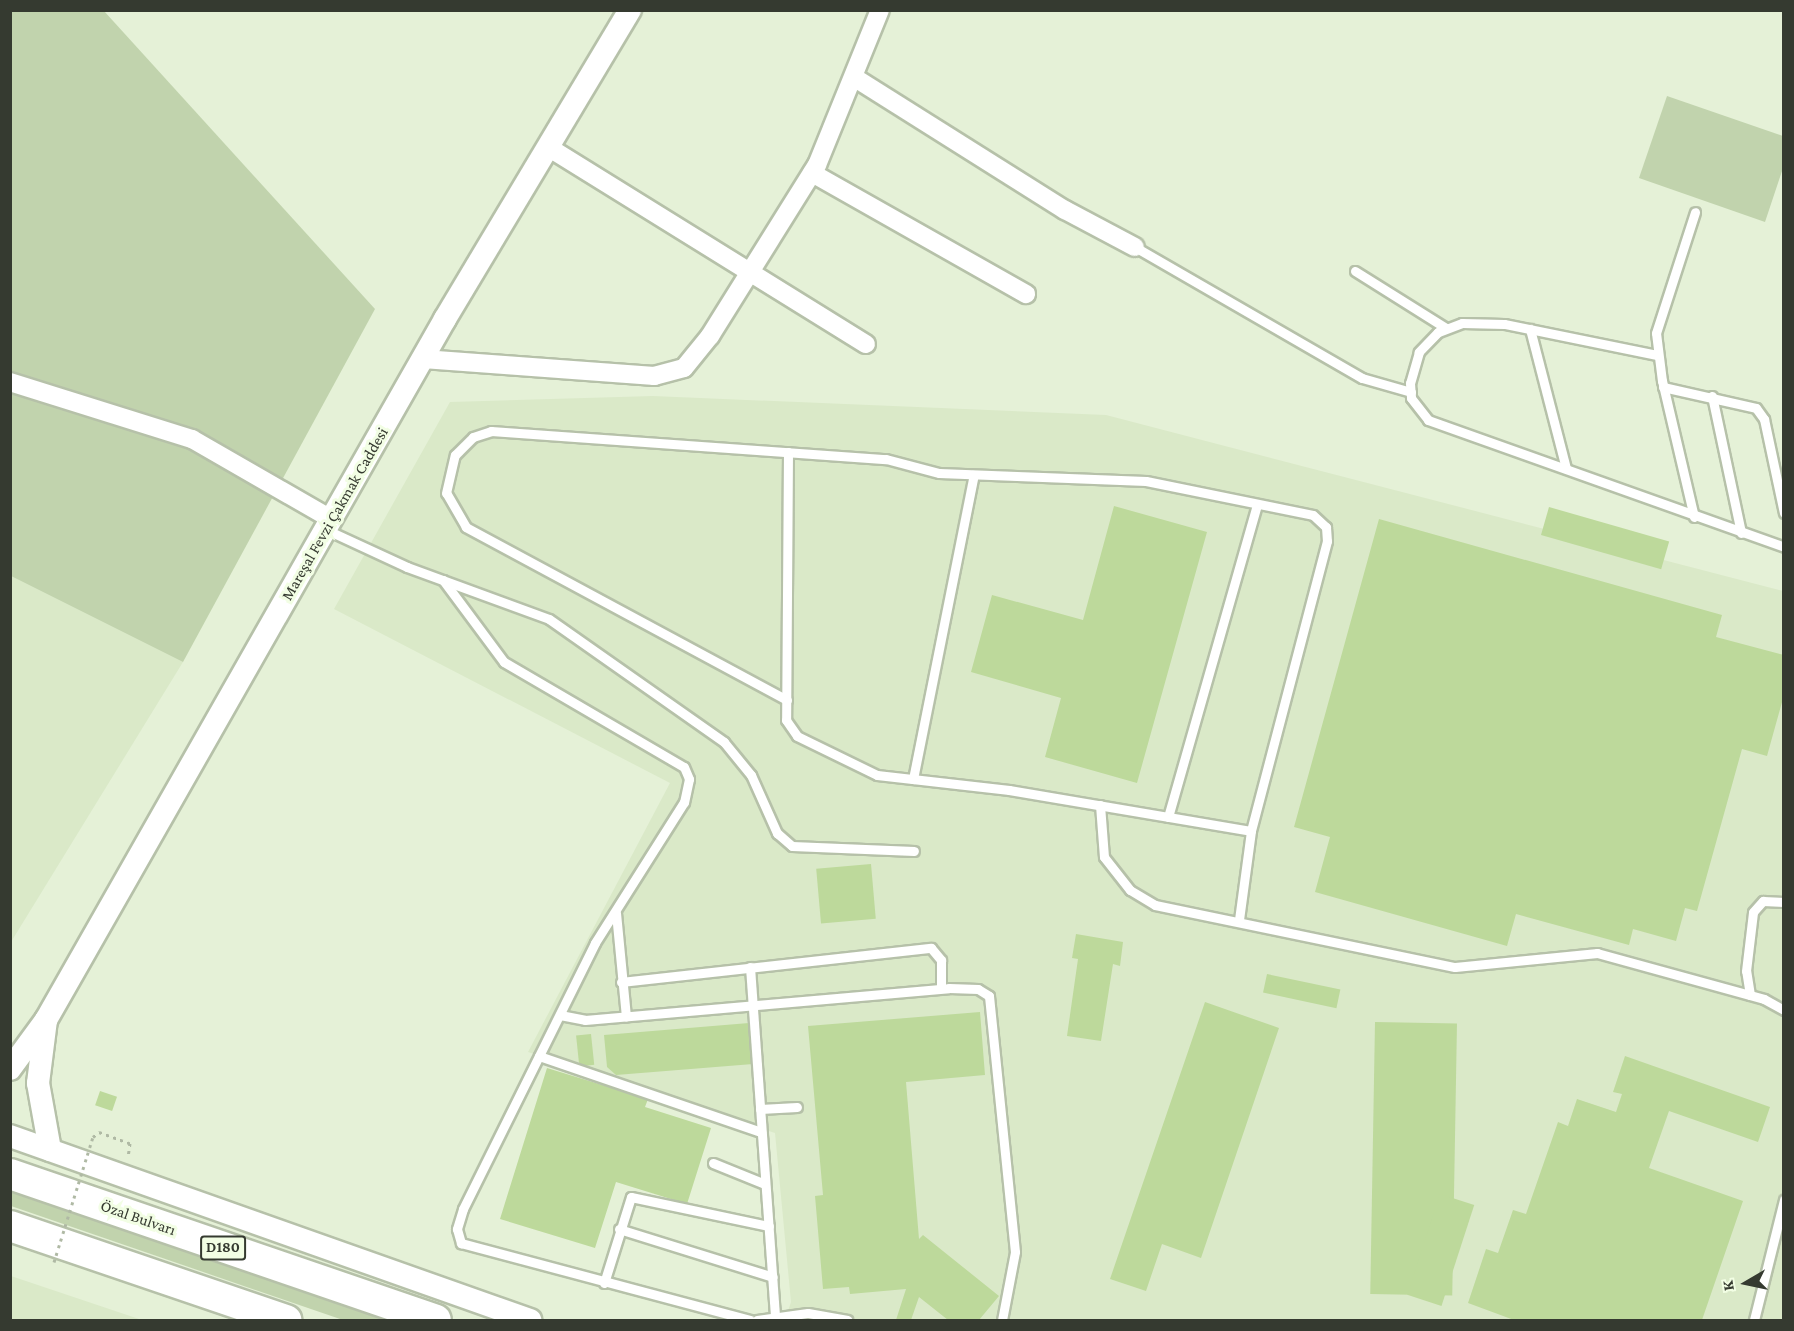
<!DOCTYPE html>
<html>
<head>
<meta charset="utf-8">
<style>
  body { margin:0 }
  #map { position:relative; width:1794px; height:1331px; overflow:hidden; background:#e5f1d7; font-family:"Crimson Pro",serif }
  div>[style] { position:absolute }
  [style*='--x'] { left:calc(var(--x)*1px); top:calc(var(--y)*1px); width:calc(var(--w)*1px); rotate:calc(var(--a)*1deg) }
  .built>* { inset:0; background:#dae9c8 }
  .green>* { inset:0; background:#c1d3ad }
  .building>* { inset:0; background:#bdd99b; transform-origin:0 0 }
  .path>* { height:3px; margin-top:-1.5px; transform-origin:0; background:repeating-linear-gradient(90deg,#afb9a4 0 3px,transparent 0 7.5px) }
  .roads { filter:drop-shadow(2px 0 #b6c1a9) drop-shadow(-2px 0 #b6c1a9) drop-shadow(0 2px #b6c1a9) drop-shadow(0 -2px #b6c1a9) }
  .service>* { height:9px; margin:-4.5px; padding:0 4.5px; transform-origin:4.5px; border-radius:4.5px; background:#fff }
  .minor>* { height:18px; margin:-9px; padding:0 9px; transform-origin:9px; border-radius:9px; background:#fff }
  .tertiary>* { height:22px; margin:-11px; padding:0 11px; transform-origin:11px; border-radius:11px; background:#fff }
  .trunk>* { height:30px; margin:-15px; padding:0 15px; transform-origin:15px; border-radius:15px; background:#fff }
  .path-bridge>* { height:3px; margin-top:-1.5px; transform-origin:0; background:repeating-linear-gradient(90deg,#afb9a4 0 3px,transparent 0 7.5px) }
  span { translate:-50% -50%; white-space:nowrap; text-align:center; line-height:1.15; -webkit-text-stroke:6px #f2fee4; paint-order:stroke }
  .shield-label span { padding:2px 4px; background:#f2fee4; border:2px solid; border-radius:4px; -webkit-text-stroke-width:0 }
  .shield-label { font-size:15px; color:#353a30; font-weight:700 }
  .street-label { font-size:16px; color:#353a30 }
  .frame { position:absolute; inset:0; border:12px solid #353a30; pointer-events:none }
  .north { position:absolute; left:1716px; top:1253px; width:60px; height:60px; -webkit-text-stroke:4px #f2fee4; paint-order:stroke; rotate:261deg; font-size:16px; font-weight:700; line-height:24px; text-align:center; color:#353a30 }
  .north::after { content:''; display:block; margin:auto; width:21px; height:27px; background:#353a30; clip-path:polygon(50% 0,100% 100%,50% 72%,0 100%) }
</style>
</head>
<body>
<div id="map">
  <div class="built">
    <i style="clip-path:polygon(653px 396px,1106px 415px,1783px 591px,1783px 1320px,785px 1320px,791px 1302px,775px 1133px,528px 1052px,670px 783px,334px 609px,450px 402px)"></i>
    <i style="clip-path:polygon(11px 576px,183px 662px,11px 942px)"></i>
    <i style="clip-path:polygon(10px 1276px,11px 1276px,142px 1320px,11px 1320px)"></i>
  </div>
  <div class="green">
    <i style="clip-path:polygon(10px 11px,104px 11px,375px 309px,183px 662px,11px 576px)"></i>
    <i style="clip-path:polygon(1667px 96px,1783px 136px,1783px 168px,1765px 222px,1639px 178px)"></i>
    <i style="clip-path:polygon(11px 1190px,292px 1286px,386px 1320px,343px 1320px,11px 1206px)"></i>
  </div>
  <div class="building">
    <i style="clip-path:polygon(1114px 506px,1207px 532px,1137px 783px,1045px 757px,1061px 698px,971px 672px,992px 595px,1083px 620px)"></i>
    <i style="left:1549px;top:507px;width:125px;height:29px;rotate:16deg"></i>
    <i style="clip-path:polygon(1379px 519px,1722px 615px,1716px 637px,1784px 655px,1784px 695px,1767px 756px,1742px 749px,1697px 911px,1685px 908px,1676px 941px,1633px 929px,1629px 945px,1516px 914px,1507px 946px,1315px 892px,1330px 837px,1294px 827px)"></i>
    <i style="left:871px;top:864px;width:55px;height:55px;rotate:85deg"></i>
    <i style="clip-path:polygon(1076px 934px,1123px 942px,1120px 966px,1113px 964px,1101px 1041px,1067px 1036px,1078px 959px,1072px 958px)"></i>
    <i style="left:1267px;top:974px;width:75px;height:19px;rotate:12deg"></i>
    <i style="clip-path:polygon(1205px 1002px,1279px 1028px,1201px 1258px,1162px 1244px,1146px 1291px,1110px 1279px)"></i>
    <i style="clip-path:polygon(980px 1012px,985px 1075px,906px 1082px,919px 1239px,923px 1235px,999px 1296px,979px 1320px,948px 1320px,919px 1297px,911px 1320px,896px 1320px,906px 1289px,850px 1294px,849px 1287px,823px 1289px,815px 1196px,823px 1195px,808px 1026px)"></i>
    <i style="left:1375px;top:1022px;width:82px;height:272px;rotate:1deg"></i>
    <i style="clip-path:polygon(749px 1023px,753px 1064px,616px 1075px,607px 1067px,604px 1035px)"></i>
    <i style="left:591px;top:1034px;width:31px;height:15px;rotate:84deg"></i>
    <i style="clip-path:polygon(1625px 1056px,1770px 1107px,1758px 1142px,1669px 1111px,1649px 1168px,1743px 1201px,1702px 1320px,1514px 1320px,1468px 1303px,1486px 1249px,1498px 1253px,1513px 1210px,1526px 1214px,1558px 1122px,1568px 1126px,1577px 1099px,1616px 1112px,1622px 1094px,1613px 1092px)"></i>
    <i style="clip-path:polygon(547px 1068px,648px 1099px,645px 1107px,711px 1128px,687px 1204px,616px 1182px,595px 1248px,500px 1219px)"></i>
    <i style="left:100px;top:1091px;width:18px;height:15px;rotate:19deg"></i>
    <i style="left:1440px;top:1194px;width:36px;height:106px;rotate:18deg"></i>
  </div>
  <div class="path">
    <i style="--x:93;--y:1137;--w:8;--a:-40"></i>
    <i style="--x:99;--y:1132;--w:33;--a:20"></i>
    <i style="--x:130;--y:1143;--w:14;--a:98"></i>
  </div>
  <div class="roads">
    <div class="service">
      <i style="--x:1135;--y:247;--w:262;--a:30"></i>
      <i style="--x:1362;--y:378;--w:51;--a:15.9"></i>
      <i style="--x:1355;--y:271;--w:107;--a:32.1"></i>
      <i style="--x:1530;--y:329;--w:144;--a:75.5"></i>
      <i style="--x:1657;--y:355;--w:156;--a:-168.5"></i>
      <i style="--x:1504;--y:324;--w:42;--a:-178.6"></i>
      <i style="--x:1462;--y:323;--w:26;--a:159"></i>
      <i style="--x:1438;--y:332;--w:28;--a:134"></i>
      <i style="--x:1419;--y:352;--w:32;--a:106"></i>
      <i style="--x:1410;--y:383;--w:15;--a:86"></i>
      <i style="--x:1411;--y:398;--w:28;--a:52"></i>
      <i style="--x:1428;--y:420;--w:378;--a:19.6"></i>
      <i style="--x:1663;--y:387;--w:95;--a:12.7"></i>
      <i style="--x:1756;--y:408;--w:14;--a:54"></i>
      <i style="--x:1764;--y:419;--w:96;--a:78"></i>
      <i style="--x:1712;--y:396;--w:140;--a:78"></i>
      <i style="--x:788;--y:452;--w:268;--a:90.4"></i>
      <i style="--x:786;--y:720;--w:19;--a:55"></i>
      <i style="--x:797;--y:736;--w:89;--a:26"></i>
      <i style="--x:877;--y:775;--w:133;--a:6.5"></i>
      <i style="--x:1009;--y:790;--w:245;--a:9.6"></i>
      <i style="--x:1694;--y:517;--w:140;--a:-103.2"></i>
      <i style="--x:1662;--y:381;--w:48;--a:-97.1"></i>
      <i style="--x:1656;--y:333;--w:127;--a:-72.1"></i>
      <i style="--x:327;--y:530;--w:88;--a:24.8"></i>
      <i style="--x:407;--y:567;--w:151;--a:20.1"></i>
      <i style="--x:549;--y:619;--w:214;--a:35.1"></i>
      <i style="--x:724;--y:742;--w:43;--a:50.7"></i>
      <i style="--x:751;--y:775;--w:64;--a:65.9"></i>
      <i style="--x:777;--y:833;--w:20;--a:41"></i>
      <i style="--x:792;--y:846;--w:122;--a:2.3"></i>
      <i style="--x:443;--y:580;--w:102;--a:53.4"></i>
      <i style="--x:504;--y:662;--w:208;--a:30.3"></i>
      <i style="--x:684;--y:767;--w:13;--a:67"></i>
      <i style="--x:689;--y:779;--w:24;--a:102"></i>
      <i style="--x:684;--y:802;--w:167;--a:122.3"></i>
      <i style="--x:595;--y:943;--w:297;--a:116.4"></i>
      <i style="--x:463;--y:1209;--w:21;--a:107"></i>
      <i style="--x:457;--y:1229;--w:15;--a:74"></i>
      <i style="--x:461;--y:1243;--w:299;--a:14.9"></i>
      <i style="--x:787;--y:700;--w:365;--a:-151.7"></i>
      <i style="--x:466;--y:527;--w:39;--a:-120"></i>
      <i style="--x:446;--y:493;--w:39;--a:-77"></i>
      <i style="--x:455;--y:455;--w:25;--a:-45"></i>
      <i style="--x:473;--y:437;--w:19;--a:-18"></i>
      <i style="--x:491;--y:431;--w:396;--a:4.1"></i>
      <i style="--x:886;--y:459;--w:55;--a:14.8"></i>
      <i style="--x:939;--y:473;--w:207;--a:2.2"></i>
      <i style="--x:1146;--y:481;--w:170;--a:11.5"></i>
      <i style="--x:1313;--y:515;--w:18;--a:43"></i>
      <i style="--x:1326;--y:527;--w:14;--a:86"></i>
      <i style="--x:1327;--y:541;--w:300;--a:104.7"></i>
      <i style="--x:1251;--y:831;--w:90;--a:97.7"></i>
      <i style="--x:913;--y:779;--w:310;--a:-78.7"></i>
      <i style="--x:1100;--y:805;--w:52;--a:85.6"></i>
      <i style="--x:1104;--y:857;--w:42;--a:51.8"></i>
      <i style="--x:1130;--y:890;--w:29;--a:31"></i>
      <i style="--x:1155;--y:905;--w:306;--a:11.7"></i>
      <i style="--x:1455;--y:967;--w:143;--a:-5.6"></i>
      <i style="--x:1597;--y:953;--w:173;--a:15.4"></i>
      <i style="--x:1764;--y:999;--w:23;--a:29"></i>
      <i style="--x:1168;--y:817;--w:325;--a:-74.1"></i>
      <i style="--x:616;--y:913;--w:104;--a:84.5"></i>
      <i style="--x:750;--y:967;--w:351;--a:85.9"></i>
      <i style="--x:621;--y:982;--w:312;--a:-6.3"></i>
      <i style="--x:931;--y:948;--w:16;--a:50"></i>
      <i style="--x:941;--y:960;--w:28;--a:90"></i>
      <i style="--x:1750;--y:995;--w:24;--a:-99"></i>
      <i style="--x:1746;--y:971;--w:59;--a:-83.2"></i>
      <i style="--x:1753;--y:912;--w:15;--a:-48"></i>
      <i style="--x:1763;--y:901;--w:21;--a:3"></i>
      <i style="--x:560;--y:1015;--w:25;--a:11"></i>
      <i style="--x:585;--y:1020;--w:365;--a:-5"></i>
      <i style="--x:949;--y:988;--w:29;--a:2"></i>
      <i style="--x:978;--y:989;--w:13;--a:32"></i>
      <i style="--x:989;--y:996;--w:257;--a:84.2"></i>
      <i style="--x:1015;--y:1252;--w:69;--a:100.8"></i>
      <i style="--x:539;--y:1056;--w:235;--a:18.9"></i>
      <i style="--x:760;--y:1109;--w:37;--a:-3"></i>
      <i style="--x:713;--y:1163;--w:56;--a:22"></i>
      <i style="--x:619;--y:1229;--w:161;--a:17.3"></i>
      <i style="--x:604;--y:1283;--w:90;--a:-72.6"></i>
      <i style="--x:631;--y:1197;--w:141;--a:11.9"></i>
      <i style="--x:757;--y:1320;--w:51;--a:-7.8"></i>
      <i style="--x:808;--y:1313;--w:40;--a:10"></i>
      <i style="--x:1754;--y:1320;--w:124;--a:-76"></i>
    </div>
    <div class="minor">
      <i style="--x:855;--y:78;--w:248;--a:32.2"></i>
      <i style="--x:1065;--y:210;--w:79;--a:27.9"></i>
      <i style="--x:548;--y:147;--w:374;--a:31.8"></i>
      <i style="--x:812;--y:173;--w:246;--a:29.5"></i>
      <i style="--x:423;--y:359;--w:232;--a:4.2"></i>
      <i style="--x:654;--y:376;--w:31;--a:-15"></i>
      <i style="--x:684;--y:368;--w:41;--a:-50.9"></i>
      <i style="--x:710;--y:336;--w:202;--a:-58"></i>
      <i style="--x:817;--y:165;--w:167;--a:-67.9"></i>
      <i style="--x:10;--y:382;--w:191;--a:17.4"></i>
      <i style="--x:192;--y:439;--w:160;--a:29.9"></i>
    </div>
    <div class="tertiary">
      <i style="--x:46;--y:1020;--w:807;--a:-60.35"></i>
      <i style="--x:445;--y:319;--w:360;--a:-59.1"></i>
      <i style="--x:10;--y:1069;--w:61;--a:-53.7"></i>
      <i style="--x:46;--y:1020;--w:64;--a:97.2"></i>
      <i style="--x:38;--y:1083;--w:68;--a:79.8"></i>
      <i style="--x:10;--y:1136;--w:552;--a:19.49"></i>
    </div>
    <div class="trunk">
      <i style="--x:10;--y:1174;--w:450;--a:18.9"></i>
      <i style="--x:10;--y:1226;--w:292;--a:18.8"></i>
    </div>
  </div>
  <div class="path-bridge">
    <i style="--x:54;--y:1262;--w:131;--a:-72.7"></i>
  </div>
  <div class="shield-label">
    <span style="left:223px;top:1248px">D180</span>
  </div>
  <div class="street-label">
    <span style="left:335px;top:514px;rotate:-60deg">Mareşal Fevzi Çakmak Caddesi</span>
    <span style="left:138px;top:1218px;rotate:19deg">Özal Bulvarı</span>
  </div>
  <div class="frame"></div>
  <div class="north">K</div>
</div>
</body>
</html>
